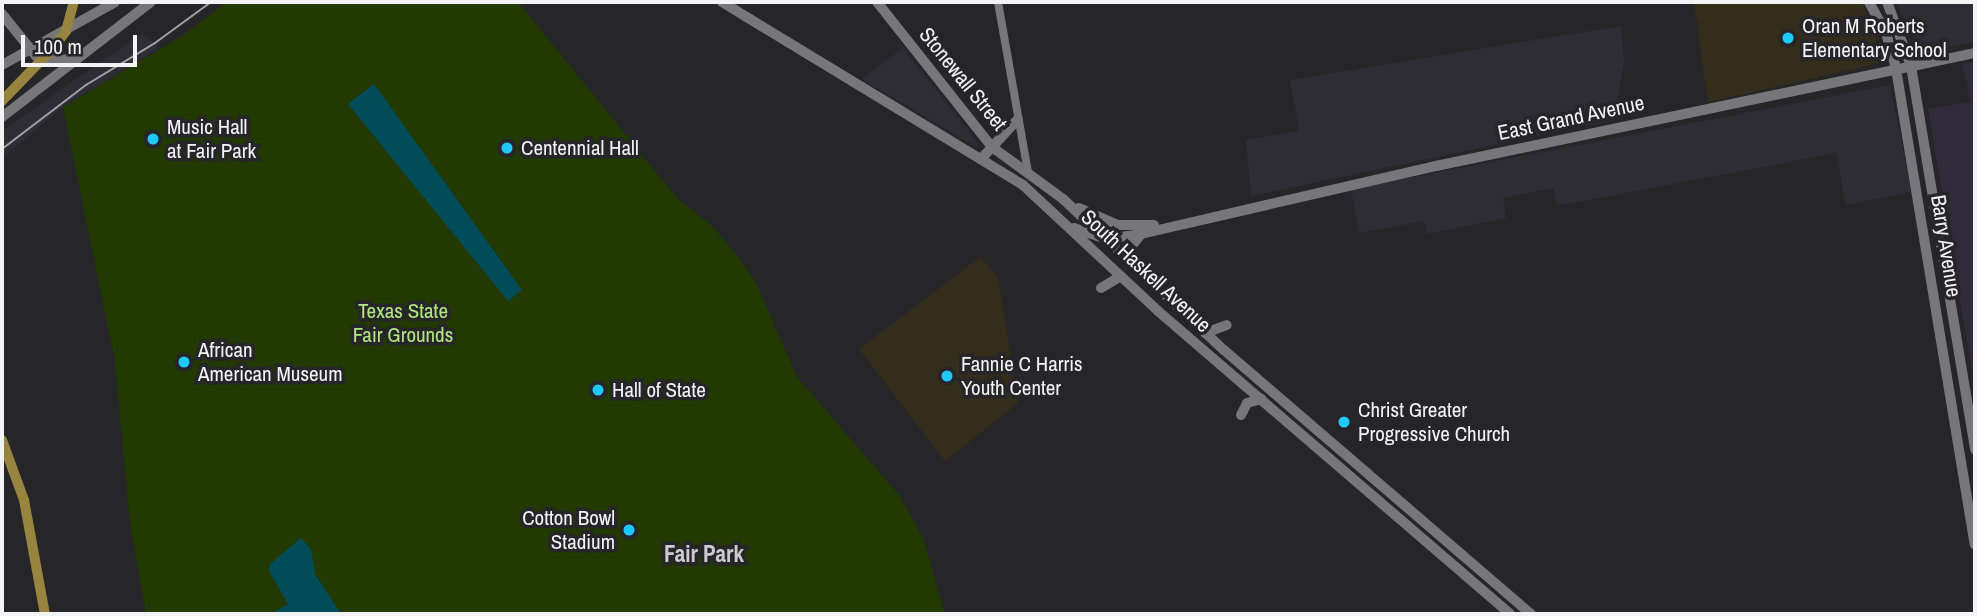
<!DOCTYPE html>
<html>
<head>
<meta charset="utf-8">
<style>
  body { margin:0 }
  #map { position:relative; width:1977px; height:616px; overflow:hidden; background:#262629; font-family:"Archivo Narrow",sans-serif }
  div>[style] { position:absolute }
  [style*='--x'] { left:calc(var(--x)*1px); top:calc(var(--y)*1px); width:calc(var(--w)*1px); rotate:calc(var(--a)*1deg) }
  .built>* { inset:0; background:#2e2c35 }
  .industrial>* { inset:0; background:#2f2b3b }
  .education>* { inset:0; background:#352d1c }
  .green>* { inset:0; background:#223902 }
  .water>* { inset:0; background:#004c59 }
  .tertiary>* { height:8px; margin:-4px; padding:0 4px; transform-origin:4px; border-radius:4px; background:#77767a }
  .secondary>* { height:10px; margin:-5px; padding:0 5px; transform-origin:5px; border-radius:5px; background:#77767a }
  .primary>* { height:10px; margin:-5px; padding:0 5px; transform-origin:5px; border-radius:5px; background:#97843e }
  .tram>* { height:2px; margin:-1px; padding:0 1px; transform-origin:1px; border-radius:1px; background:#a1a1a3 }
  .dots>* { width:19px; height:19px; translate:-50% -50%; box-sizing:border-box; border:4px solid #262629; border-radius:50% }
  span { translate:-50% -50%; white-space:nowrap; text-align:center; line-height:1.15; -webkit-text-stroke:7px #262629; paint-order:stroke }
  .poi-label { font-size:21px; color:#f3f3f5 }
  .left { translate:0 -50%; text-align:left }
  .right { translate:-100% -50%; text-align:right }
  .street-label { font-size:21px; color:#f3f3f5 }
  .park-label { font-size:21px; color:#b2e680 }
  .neighbourhood-label { font-size:23px; color:#cccbcf; font-weight:700 }
  .frame { position:absolute; inset:0; border:4px solid #f3f3f5; pointer-events:none }
  .scale { position:absolute; left:21px; top:35px; width:116px; height:32px; box-sizing:border-box; border:4px solid #f3f3f5; border-top:0; padding-left:9px; font-size:21px; line-height:24px; white-space:nowrap; color:#f3f3f5; -webkit-text-stroke:5px #262629; paint-order:stroke }
</style>
</head>
<body>
<div id="map">
  <div class="built">
    <i style="clip-path:polygon(1896px 2px,1975px 2px,1975px 42px,1921px 53px)"></i>
    <i style="clip-path:polygon(1621px 26px,1624px 63px,1614px 120px,1251px 196px,1246px 140px,1299px 131px,1290px 80px)"></i>
    <i style="clip-path:polygon(142px 33px,159px 48px,63px 107px,2px 158px,2px 131px)"></i>
    <i style="clip-path:polygon(903px 48px,978px 143px,976px 147px,862px 79px)"></i>
    <i style="clip-path:polygon(1890px 85px,1911px 192px,1846px 205px,1836px 153px,1557px 206px,1553px 188px,1503px 198px,1506px 218px,1427px 234px,1424px 221px,1359px 233px,1351px 189px)"></i>
  </div>
  <div class="industrial">
    <i style="clip-path:polygon(1975px 61px,1975px 389px,1928px 109px,1971px 102px,1962px 64px)"></i>
  </div>
  <div class="education">
    <i style="clip-path:polygon(1694px 2px,1862px 2px,1885px 62px,1708px 102px)"></i>
    <i style="clip-path:polygon(980px 257px,998px 277px,1018px 403px,945px 461px,859px 349px)"></i>
  </div>
  <div class="green">
    <i style="clip-path:polygon(227px 2px,518px 2px,677px 198px,713px 227px,739px 258px,756px 283px,797px 377px,899px 495px,923px 538px,945px 614px,146px 614px,130px 524px,115px 362px,63px 107px,182px 36px)"></i>
  </div>
  <div class="water">
    <i style="clip-path:polygon(374px 84px,522px 290px,508px 301px,348px 104px)"></i>
    <i style="clip-path:polygon(301px 538px,311px 549px,315px 574px,341px 614px,271px 614px,288px 604px,269px 571px,270px 564px)"></i>
  </div>
  <div class="tertiary">
    <i style="--x:998;--y:2;--w:173;--a:80"></i>
  </div>
  <div class="secondary">
    <i style="--x:722;--y:2;--w:352;--a:31.3"></i>
    <i style="--x:1023;--y:185;--w:185;--a:43"></i>
    <i style="--x:1158;--y:311;--w:464;--a:40.7"></i>
    <i style="--x:877;--y:2;--w:185;--a:51.6"></i>
    <i style="--x:992;--y:147;--w:88;--a:36.2"></i>
    <i style="--x:1063;--y:199;--w:221;--a:43.2"></i>
    <i style="--x:1224;--y:350;--w:405;--a:40.7"></i>
    <i style="--x:1869;--y:2;--w:35;--a:61"></i>
    <i style="--x:1886;--y:33;--w:37;--a:74"></i>
    <i style="--x:1896;--y:69;--w:482;--a:80.6"></i>
    <i style="--x:1887;--y:2;--w:68;--a:69.4"></i>
    <i style="--x:1911;--y:66;--w:389;--a:80.5"></i>
    <i style="--x:2;--y:14;--w:54;--a:51"></i>
    <i style="--x:36;--y:56;--w:9;--a:32"></i>
    <i style="--x:44;--y:61;--w:32;--a:-4"></i>
    <i style="--x:2;--y:65;--w:129;--a:-29.1"></i>
    <i style="--x:2;--y:117;--w:188;--a:-37.7"></i>
    <i style="--x:981;--y:159;--w:54;--a:-47.2"></i>
    <i style="--x:1079;--y:208;--w:43;--a:23.6"></i>
    <i style="--x:1118;--y:225;--w:36;--a:0"></i>
    <i style="--x:1074;--y:228;--w:34;--a:19"></i>
    <i style="--x:1106;--y:239;--w:35;--a:-8"></i>
    <i style="--x:1141;--y:234;--w:303;--a:-13"></i>
    <i style="--x:1436;--y:166;--w:551;--a:-11.84"></i>
    <i style="--x:1132;--y:265;--w:18;--a:-93"></i>
    <i style="--x:1131;--y:247;--w:16;--a:-52"></i>
    <i style="--x:1101;--y:288;--w:23;--a:-31"></i>
    <i style="--x:1205;--y:333;--w:23;--a:-20"></i>
    <i style="--x:1241;--y:415;--w:13;--a:-63"></i>
    <i style="--x:1247;--y:403;--w:15;--a:-16"></i>
  </div>
  <div class="primary">
    <i style="--x:2;--y:101;--w:75;--a:-46.1"></i>
    <i style="--x:54;--y:47;--w:20;--a:-53"></i>
    <i style="--x:66;--y:31;--w:30;--a:-75"></i>
    <i style="--x:2;--y:440;--w:64;--a:69.9"></i>
    <i style="--x:24;--y:500;--w:116;--a:79.6"></i>
  </div>
  <div class="tram">
    <i style="--x:2;--y:149;--w:106;--a:-37.3"></i>
    <i style="--x:86;--y:85;--w:81;--a:-31.3"></i>
    <i style="--x:155;--y:43;--w:69;--a:-36.2"></i>
  </div>
  <div class="dots">
    <i style="left:1788px;top:38px;background:#1fc9fd"></i>
    <i style="left:153px;top:139px;background:#1fc9fd"></i>
    <i style="left:507px;top:148px;background:#1fc9fd"></i>
    <i style="left:184px;top:362px;background:#1fc9fd"></i>
    <i style="left:947px;top:376px;background:#1fc9fd"></i>
    <i style="left:598px;top:390px;background:#1fc9fd"></i>
    <i style="left:1344px;top:422px;background:#1fc9fd"></i>
    <i style="left:629px;top:530px;background:#1fc9fd"></i>
  </div>
  <div class="poi-label">
    <span class="left" style="left:1802px;top:38px">Oran M Roberts<br>Elementary School</span>
    <span class="left" style="left:167px;top:139px">Music Hall<br>at Fair Park</span>
    <span class="left" style="left:521px;top:148px">Centennial Hall</span>
    <span class="left" style="left:198px;top:362px">African<br>American Museum</span>
    <span class="left" style="left:961px;top:376px">Fannie C Harris<br>Youth Center</span>
    <span class="left" style="left:612px;top:390px">Hall of State</span>
    <span class="left" style="left:1358px;top:422px">Christ Greater<br>Progressive Church</span>
    <span class="right" style="left:615px;top:530px">Cotton Bowl<br>Stadium</span>
  </div>
  <div class="street-label">
    <span style="left:963px;top:79px;rotate:51deg">Stonewall Street</span>
    <span style="left:1571px;top:118px;rotate:-12deg">East Grand Avenue</span>
    <span style="left:1946px;top:246px;rotate:81deg">Barry Avenue</span>
    <span style="left:1146px;top:271px;rotate:43deg">South Haskell Avenue</span>
  </div>
  <div class="park-label">
    <span style="left:403px;top:323px">Texas State<br>Fair Grounds</span>
  </div>
  <div class="neighbourhood-label">
    <span style="left:704px;top:554px">Fair Park</span>
  </div>
  <div class="frame"></div>
  <div class="scale">100 m</div>
</div>
</body>
</html>
